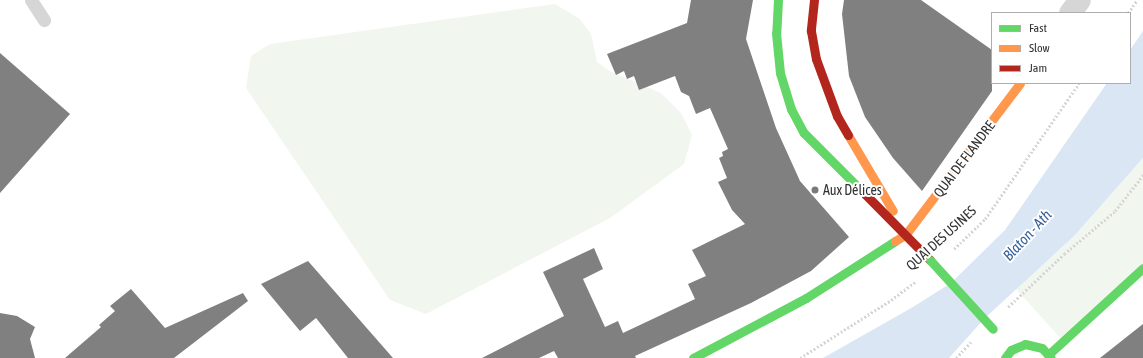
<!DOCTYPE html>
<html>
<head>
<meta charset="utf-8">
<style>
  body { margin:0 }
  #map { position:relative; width:1143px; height:358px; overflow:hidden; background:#fff; font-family:"Asap Condensed",sans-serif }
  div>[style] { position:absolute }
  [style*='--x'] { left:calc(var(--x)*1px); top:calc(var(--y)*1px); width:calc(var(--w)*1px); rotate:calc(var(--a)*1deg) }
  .green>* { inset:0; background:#f1f6ee }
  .water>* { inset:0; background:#dbe6f4 }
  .building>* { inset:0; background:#808080 }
  .path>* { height:2.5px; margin-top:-1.25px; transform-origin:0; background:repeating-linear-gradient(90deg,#d6d6d6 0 2px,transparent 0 4px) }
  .lane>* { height:13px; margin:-6.5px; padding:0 6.5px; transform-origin:6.5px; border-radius:6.5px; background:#d6d6d6 }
  .street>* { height:22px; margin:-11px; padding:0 11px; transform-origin:11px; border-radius:11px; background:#d6d6d6 }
  .fast>* { height:9px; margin:-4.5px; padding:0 4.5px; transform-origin:4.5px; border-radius:4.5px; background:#63d668 }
  .slow>* { height:9px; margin:-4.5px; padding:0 4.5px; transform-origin:4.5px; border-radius:4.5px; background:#ff974d }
  .jam>* { height:9px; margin:-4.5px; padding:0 4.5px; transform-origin:4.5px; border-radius:4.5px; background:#b3261e }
  .fast-bridge>* { height:9px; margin:-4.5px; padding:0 4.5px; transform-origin:4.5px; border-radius:4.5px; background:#63d668 }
  .dots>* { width:11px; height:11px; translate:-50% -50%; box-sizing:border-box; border:2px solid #fff; border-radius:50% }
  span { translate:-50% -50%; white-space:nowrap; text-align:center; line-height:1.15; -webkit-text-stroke:4px #fff; paint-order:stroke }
  .street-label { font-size:14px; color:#323232 }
  .poi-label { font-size:14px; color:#323232 }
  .left { translate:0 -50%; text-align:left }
  .water-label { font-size:15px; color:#39629b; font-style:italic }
  .legend { position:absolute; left:991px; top:12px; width:140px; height:72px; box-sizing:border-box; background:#fff; border:1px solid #adadad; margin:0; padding:5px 7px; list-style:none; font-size:12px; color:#323232 }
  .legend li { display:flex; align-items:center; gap:8px; height:20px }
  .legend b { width:20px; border:1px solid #adadad }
</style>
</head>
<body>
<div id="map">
  <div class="green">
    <i style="clip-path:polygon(555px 4px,580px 19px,591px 34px,597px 62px,611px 72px,661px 93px,681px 113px,692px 135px,684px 164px,610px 218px,426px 314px,390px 300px,246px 88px,251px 56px,270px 44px)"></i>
    <i style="clip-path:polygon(1143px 158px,1143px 268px,1063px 341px,1016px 289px,1075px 235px)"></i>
  </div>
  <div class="water">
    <i style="clip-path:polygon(1143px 31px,1143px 158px,1075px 235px,984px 319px,949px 358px,823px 358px,913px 307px,951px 283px,1005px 230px,1107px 83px,1130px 83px,1130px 50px)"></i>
  </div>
  <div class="building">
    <i style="clip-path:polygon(691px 0,753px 0,746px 39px,776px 128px,800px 181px,849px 237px,811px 271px,751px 303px,635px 356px,636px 358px,558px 358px,554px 351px,539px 358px,482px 358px,564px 316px,543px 272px,594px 248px,603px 269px,583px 279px,605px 327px,618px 321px,623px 333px,695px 299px,688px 284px,706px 276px,692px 250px,745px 224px,732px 210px,718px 182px,727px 178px,719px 158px,723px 156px,722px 152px,728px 149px,710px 108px,696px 114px,689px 96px,681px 92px,675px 76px,639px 90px,634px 76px,627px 79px,624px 71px,616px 75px,607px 54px,687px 23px)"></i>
    <i style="clip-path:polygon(844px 0,921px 0,992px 50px,992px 91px,922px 191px,893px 158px,865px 117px,849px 76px,842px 14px)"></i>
    <i style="clip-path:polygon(0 53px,70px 114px,0 193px)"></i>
    <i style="clip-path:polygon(308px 261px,393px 358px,348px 358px,316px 318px,300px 331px,261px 284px)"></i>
    <i style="clip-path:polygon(131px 289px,165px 328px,243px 293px,248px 301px,174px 358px,65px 358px,101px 327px,99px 325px,115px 311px,110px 306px)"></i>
    <i style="clip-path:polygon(0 313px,17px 316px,35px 327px,30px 339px,35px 358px,0 358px)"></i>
    <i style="clip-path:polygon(1143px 324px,1143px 358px,1100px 358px)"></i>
  </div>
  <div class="path">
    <i style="--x:1128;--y:13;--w:16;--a:-55"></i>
    <i style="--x:954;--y:249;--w:43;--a:-44.1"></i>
    <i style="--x:985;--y:219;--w:165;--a:-55.3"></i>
    <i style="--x:1008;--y:307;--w:77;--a:-43.4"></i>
    <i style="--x:1064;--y:254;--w:67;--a:-40.1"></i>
    <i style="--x:1115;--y:211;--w:46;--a:-52.1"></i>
    <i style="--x:800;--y:358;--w:108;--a:-32.5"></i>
    <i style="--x:891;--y:300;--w:30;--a:-37"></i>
    <i style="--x:956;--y:358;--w:22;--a:-47"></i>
  </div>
  <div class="lane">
    <i style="--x:31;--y:0;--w:24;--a:57"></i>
  </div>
  <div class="street">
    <i style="--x:1070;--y:13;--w:16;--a:-52"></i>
  </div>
  <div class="fast">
    <i style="--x:778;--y:0;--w:33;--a:93"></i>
    <i style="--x:776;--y:33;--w:40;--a:84.3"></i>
    <i style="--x:780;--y:73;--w:38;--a:73"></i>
    <i style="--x:791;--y:109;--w:27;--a:62"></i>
    <i style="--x:804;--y:133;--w:86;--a:45"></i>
    <i style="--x:1049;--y:354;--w:127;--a:-42.5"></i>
    <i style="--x:693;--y:358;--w:128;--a:-28"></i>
    <i style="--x:806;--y:298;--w:106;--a:-32.6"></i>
    <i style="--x:1005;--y:358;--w:10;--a:-53"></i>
    <i style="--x:1011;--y:350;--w:15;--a:-23"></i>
    <i style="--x:1025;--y:344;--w:17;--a:13"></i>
    <i style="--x:1042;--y:348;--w:13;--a:48"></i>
  </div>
  <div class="slow">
    <i style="--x:848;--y:135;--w:88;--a:59.4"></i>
    <i style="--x:895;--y:241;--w:13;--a:-32"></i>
    <i style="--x:906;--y:234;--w:189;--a:-52.9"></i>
  </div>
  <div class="jam">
    <i style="--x:814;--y:0;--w:31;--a:96"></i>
    <i style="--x:811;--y:31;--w:28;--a:80"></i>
    <i style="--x:816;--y:59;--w:61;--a:69.8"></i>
    <i style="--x:837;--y:116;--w:22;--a:60"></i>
    <i style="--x:865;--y:194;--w:93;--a:45.4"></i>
  </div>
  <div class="fast-bridge">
    <i style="--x:930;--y:260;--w:93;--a:47.6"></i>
  </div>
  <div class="dots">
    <i style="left:815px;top:190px;background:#7a7a7a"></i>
  </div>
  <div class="street-label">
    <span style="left:964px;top:159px;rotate:-53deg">QUAI DE FLANDRE</span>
    <span style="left:941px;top:238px;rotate:-42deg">QUAI DES USINES</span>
  </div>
  <div class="poi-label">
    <span class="left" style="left:823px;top:190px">Aux Délices</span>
  </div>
  <div class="water-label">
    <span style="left:1027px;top:235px;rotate:-47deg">Blaton - Ath</span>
  </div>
  <ul class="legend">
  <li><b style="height:5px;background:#63d668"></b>Fast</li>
  <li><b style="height:5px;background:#ff974d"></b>Slow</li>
  <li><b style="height:5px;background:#b3261e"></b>Jam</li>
  </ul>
</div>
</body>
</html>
